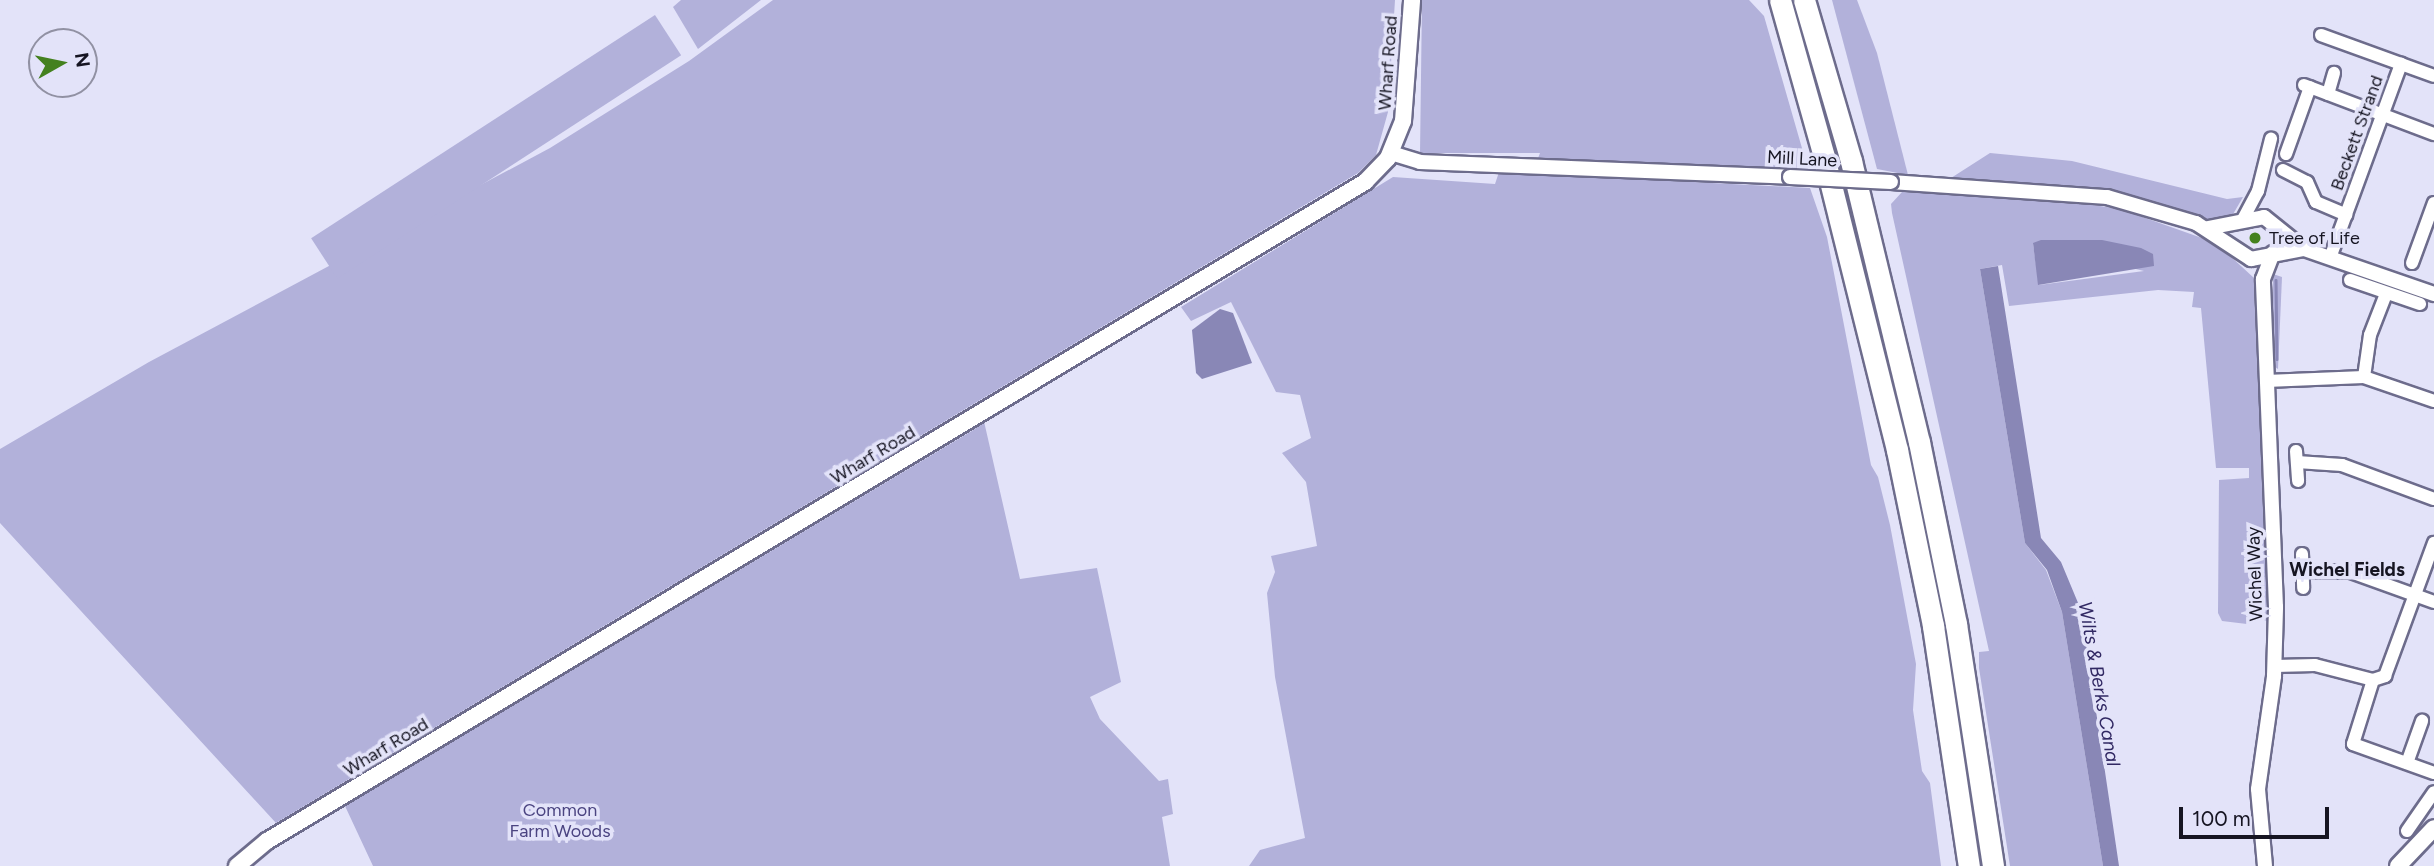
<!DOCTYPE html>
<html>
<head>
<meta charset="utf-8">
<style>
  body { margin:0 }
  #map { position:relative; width:2434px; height:866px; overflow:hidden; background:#e3e3f9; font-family:Figtree,sans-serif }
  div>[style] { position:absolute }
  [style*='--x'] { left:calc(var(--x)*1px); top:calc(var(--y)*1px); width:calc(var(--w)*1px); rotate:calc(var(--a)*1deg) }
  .green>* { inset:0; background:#b2b1da; transform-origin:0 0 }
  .water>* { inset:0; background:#8987b6 }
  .stream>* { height:2.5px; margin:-1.25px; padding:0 1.25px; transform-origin:1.25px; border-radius:1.25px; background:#8987b6 }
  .roads { filter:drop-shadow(2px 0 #6d6c8c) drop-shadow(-2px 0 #6d6c8c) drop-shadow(0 2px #6d6c8c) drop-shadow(0 -2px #6d6c8c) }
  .minor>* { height:12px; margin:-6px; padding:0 6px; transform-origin:6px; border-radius:6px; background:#fff }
  .tertiary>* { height:14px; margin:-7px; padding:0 7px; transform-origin:7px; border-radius:7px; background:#fff }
  .secondary>* { height:16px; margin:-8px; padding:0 8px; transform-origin:8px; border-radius:8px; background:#fff }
  .motorway>* { height:21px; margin:-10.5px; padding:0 10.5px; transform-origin:10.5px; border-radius:10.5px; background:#fff }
  .bridges { filter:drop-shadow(2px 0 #6d6c8c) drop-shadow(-2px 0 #6d6c8c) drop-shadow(0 2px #6d6c8c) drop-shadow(0 -2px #6d6c8c) }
  .tertiary-bridge>* { height:14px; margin:-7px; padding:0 7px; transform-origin:7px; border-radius:7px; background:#fff }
  .dots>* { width:19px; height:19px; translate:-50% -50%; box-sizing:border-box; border:4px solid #e3e3f9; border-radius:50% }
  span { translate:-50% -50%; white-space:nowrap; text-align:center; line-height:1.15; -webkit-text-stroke:7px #e3e3f9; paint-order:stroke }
  .street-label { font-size:18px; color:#161522 }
  .poi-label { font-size:18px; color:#161522 }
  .left { translate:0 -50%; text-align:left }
  .park-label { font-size:18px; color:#4b4481 }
  .neighbourhood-label { font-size:19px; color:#161522; font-weight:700 }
  .water-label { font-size:19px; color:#312863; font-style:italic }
  .north { position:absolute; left:28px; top:28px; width:70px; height:70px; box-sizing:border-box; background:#e3e3f9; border:2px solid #9191a3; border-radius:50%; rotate:81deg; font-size:19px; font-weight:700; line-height:28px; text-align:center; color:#161522 }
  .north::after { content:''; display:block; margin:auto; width:24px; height:32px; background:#44811f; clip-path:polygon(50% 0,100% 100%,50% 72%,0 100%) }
  .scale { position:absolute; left:2179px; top:807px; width:150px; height:32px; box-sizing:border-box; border:4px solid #161522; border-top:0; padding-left:9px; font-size:21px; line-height:24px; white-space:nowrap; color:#161522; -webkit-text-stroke:5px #e3e3f9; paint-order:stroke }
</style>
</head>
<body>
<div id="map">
  <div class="green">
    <i style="clip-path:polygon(681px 0,761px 0,698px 49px,673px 7px)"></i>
    <i style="clip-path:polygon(773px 0,1395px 0,1388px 112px,1376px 155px,1358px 173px,276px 823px,0 523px,0 449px,149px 362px,550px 148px,689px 61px)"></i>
    <i style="clip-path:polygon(1422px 0,1749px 0,1764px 16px,1808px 169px,1537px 161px,1540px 153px,1420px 153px)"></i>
    <i style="clip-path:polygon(1832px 0,1857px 0,1877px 53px,1908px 175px,1877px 169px)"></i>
    <i style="left:655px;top:15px;width:48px;height:410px;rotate:57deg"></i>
    <i style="clip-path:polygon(1990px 153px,2072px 161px,2227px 199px,2243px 197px,2232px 216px,2207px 222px,2113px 192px,1951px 178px)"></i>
    <i style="clip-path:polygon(1499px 172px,1810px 188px,1827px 237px,1871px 465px,1878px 477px,1890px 525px,1916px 664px,1913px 710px,1922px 771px,1930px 783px,1941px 866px,1249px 866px,1260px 850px,1305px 838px,1275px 677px,1267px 593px,1275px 572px,1271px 556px,1317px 546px,1306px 482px,1282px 453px,1311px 438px,1300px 395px,1276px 392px,1231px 302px,1191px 321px,1181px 307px,1393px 177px,1495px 184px)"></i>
    <i style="clip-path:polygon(evenodd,1902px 192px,2053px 199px,2120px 209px,2216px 243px,2254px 278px,2268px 597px,2267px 621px,2255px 617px,2247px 624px,2222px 621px,2218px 613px,2219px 480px,2249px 478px,2249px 468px,2216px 468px,2201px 308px,2192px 307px,2194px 292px,2158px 290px,2009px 306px,2002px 265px,1980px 269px,2025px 543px,2046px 570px,2062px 612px,2103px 866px,2010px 866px,1979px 668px,1979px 652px,1989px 651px,1892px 213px,1891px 204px,1902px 192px,2033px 244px,2144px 271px,2039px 285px,2033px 244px)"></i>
    <i style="clip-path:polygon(2273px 274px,2282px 277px,2278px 369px,2272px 365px)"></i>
    <i style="clip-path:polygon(983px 417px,1020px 579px,1097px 568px,1121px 682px,1090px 697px,1100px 719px,1159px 781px,1168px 779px,1173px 814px,1162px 817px,1170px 866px,373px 866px,345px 806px,975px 429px)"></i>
  </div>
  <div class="water">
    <i style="clip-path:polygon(2041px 240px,2102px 240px,2141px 248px,2153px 254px,2154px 266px,2038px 285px,2033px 243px)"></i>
    <i style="clip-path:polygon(1998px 266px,2041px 538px,2061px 562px,2081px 610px,2119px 866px,2103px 866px,2062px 612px,2047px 570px,2025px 543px,1980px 269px)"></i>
    <i style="clip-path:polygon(1220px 309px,1233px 313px,1252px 363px,1202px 379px,1196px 373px,1192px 330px)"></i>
  </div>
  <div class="stream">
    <i style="--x:2276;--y:280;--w:79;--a:89.3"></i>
  </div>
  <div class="roads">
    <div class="minor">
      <i style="--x:2321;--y:35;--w:120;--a:19.9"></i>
      <i style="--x:2304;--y:85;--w:139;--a:20.7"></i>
      <i style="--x:2328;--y:94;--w:22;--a:-74"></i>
      <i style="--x:2286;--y:154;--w:71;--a:-70.3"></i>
      <i style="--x:2283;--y:170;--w:27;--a:27"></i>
      <i style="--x:2307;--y:182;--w:22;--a:66"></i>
      <i style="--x:2316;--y:202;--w:33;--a:23"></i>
      <i style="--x:2242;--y:221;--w:34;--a:-62"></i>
      <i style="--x:2258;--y:191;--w:54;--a:-76"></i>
      <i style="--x:2330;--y:258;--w:207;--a:-69.9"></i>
      <i style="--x:2412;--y:263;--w:64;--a:-69.9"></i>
      <i style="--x:2350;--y:280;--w:74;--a:18.9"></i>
      <i style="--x:2364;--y:377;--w:42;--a:-81.9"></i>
      <i style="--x:2370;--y:335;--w:44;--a:-68.7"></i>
      <i style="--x:2266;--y:381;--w:98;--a:-2.3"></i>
      <i style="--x:2364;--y:377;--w:74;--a:18.9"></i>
      <i style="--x:2296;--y:451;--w:30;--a:86"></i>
      <i style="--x:2297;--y:462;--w:45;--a:3.8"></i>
      <i style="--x:2342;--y:465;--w:98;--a:20.3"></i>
      <i style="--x:2302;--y:554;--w:34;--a:88"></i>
      <i style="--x:2303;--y:571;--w:48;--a:1.2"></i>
      <i style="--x:2351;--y:572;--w:88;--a:19.9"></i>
      <i style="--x:2275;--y:666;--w:40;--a:-1.4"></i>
      <i style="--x:2315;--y:665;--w:60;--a:14.5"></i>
      <i style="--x:2373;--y:680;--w:13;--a:-18"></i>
      <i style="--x:2385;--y:676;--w:142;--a:-69.8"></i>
      <i style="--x:2373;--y:680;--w:67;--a:107.4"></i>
      <i style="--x:2353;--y:744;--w:86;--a:19.7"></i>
      <i style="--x:2407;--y:763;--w:45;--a:-70.3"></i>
      <i style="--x:2407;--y:831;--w:47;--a:-55.3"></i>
    </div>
    <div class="tertiary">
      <i style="--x:1391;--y:153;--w:30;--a:17"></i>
      <i style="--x:1420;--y:162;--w:370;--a:2.3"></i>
      <i style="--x:1891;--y:182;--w:217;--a:4"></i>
      <i style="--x:2107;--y:197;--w:93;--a:16.3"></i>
      <i style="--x:2196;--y:223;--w:66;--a:33.2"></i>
      <i style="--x:2251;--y:259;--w:54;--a:-10.7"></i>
      <i style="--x:2208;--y:228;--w:57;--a:-11.1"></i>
      <i style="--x:2264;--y:217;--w:51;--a:38.7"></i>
      <i style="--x:2304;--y:249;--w:138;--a:19.1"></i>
      <i style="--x:2265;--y:866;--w:77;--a:-95.2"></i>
      <i style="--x:2258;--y:789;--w:114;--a:-81.9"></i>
      <i style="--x:2274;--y:676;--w:69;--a:-88.3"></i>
      <i style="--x:2276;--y:607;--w:328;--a:-92.3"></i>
      <i style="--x:2263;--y:279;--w:28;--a:-69"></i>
    </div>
    <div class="secondary">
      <i style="--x:237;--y:866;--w:39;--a:-40"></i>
      <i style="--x:267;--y:841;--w:1281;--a:-30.97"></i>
      <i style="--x:1365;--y:182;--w:33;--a:-46"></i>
      <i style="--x:1388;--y:158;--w:40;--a:-68"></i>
      <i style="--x:1403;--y:121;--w:121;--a:-85.7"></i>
      <i style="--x:2398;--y:866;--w:52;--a:-46.5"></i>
    </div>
    <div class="motorway">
      <i style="--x:1780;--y:0;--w:163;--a:74.3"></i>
      <i style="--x:1824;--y:157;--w:302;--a:76"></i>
      <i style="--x:1897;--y:450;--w:180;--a:78.4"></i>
      <i style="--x:1933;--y:626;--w:243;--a:81.5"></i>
      <i style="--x:1804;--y:0;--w:168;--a:73.7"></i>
      <i style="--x:1851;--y:161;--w:289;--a:76.4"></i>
      <i style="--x:1919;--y:442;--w:186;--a:78.5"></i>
      <i style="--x:1956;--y:624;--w:245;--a:81.3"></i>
    </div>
  </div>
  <div class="bridges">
    <div class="tertiary-bridge">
      <i style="--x:1790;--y:177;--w:101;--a:2.8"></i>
    </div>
  </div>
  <div class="dots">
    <i style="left:2255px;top:238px;background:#44811f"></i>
  </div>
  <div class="street-label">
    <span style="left:1388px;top:63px;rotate:-86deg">Wharf Road</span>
    <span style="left:2357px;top:133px;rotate:-70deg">Beckett Strand</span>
    <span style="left:1802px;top:159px;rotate:3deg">Mill Lane</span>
    <span style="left:873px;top:455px;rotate:-31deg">Wharf Road</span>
    <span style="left:2255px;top:574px;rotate:-92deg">Wichel Way</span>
    <span style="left:386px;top:747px;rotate:-31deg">Wharf Road</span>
  </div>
  <div class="poi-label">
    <span class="left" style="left:2269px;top:238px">Tree of Life</span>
  </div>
  <div class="park-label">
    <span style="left:560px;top:821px">Common<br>Farm Woods</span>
  </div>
  <div class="neighbourhood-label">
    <span style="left:2347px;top:570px">Wichel Fields</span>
  </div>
  <div class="water-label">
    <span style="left:2099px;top:684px;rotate:80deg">Wilts &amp; Berks Canal</span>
  </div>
  <div class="north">N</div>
  <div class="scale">100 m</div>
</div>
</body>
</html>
